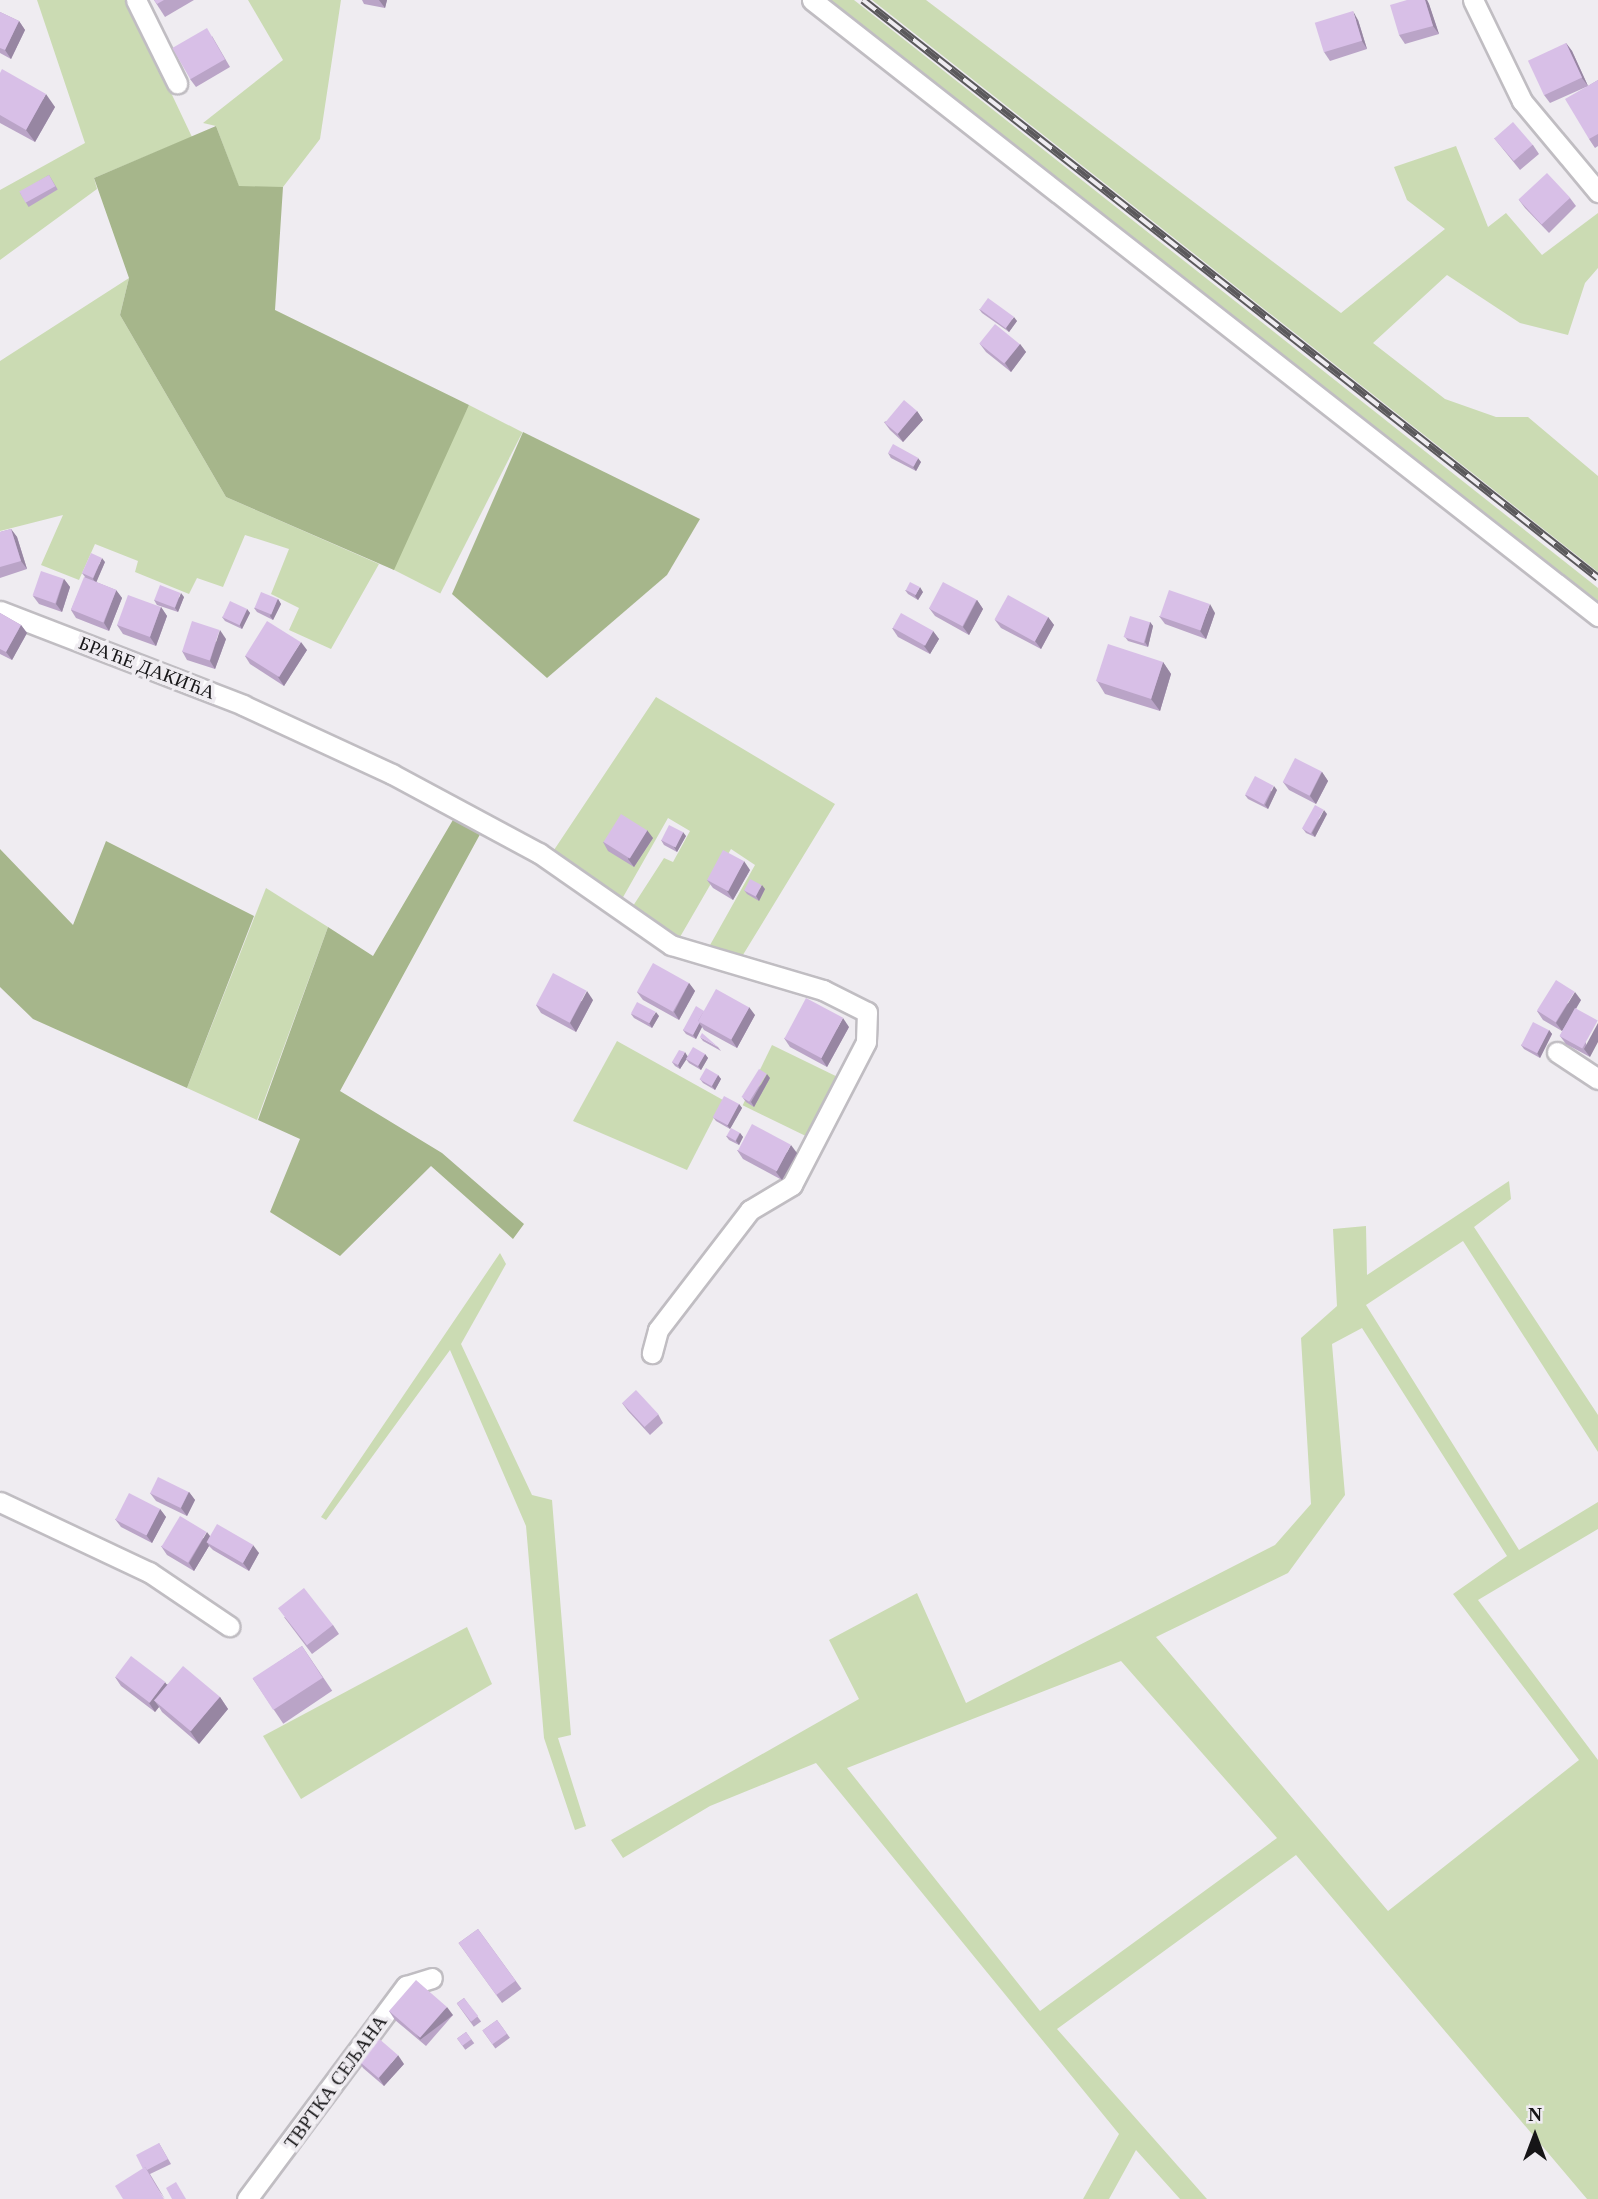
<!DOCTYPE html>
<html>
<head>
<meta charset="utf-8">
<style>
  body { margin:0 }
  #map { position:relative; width:1598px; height:2199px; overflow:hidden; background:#efecf1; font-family:"Times New Roman",serif }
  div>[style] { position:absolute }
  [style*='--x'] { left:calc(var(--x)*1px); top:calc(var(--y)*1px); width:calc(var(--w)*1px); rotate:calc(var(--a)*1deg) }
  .green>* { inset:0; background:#cbdbb3; transform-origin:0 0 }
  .forest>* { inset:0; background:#a6b68b }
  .roads { filter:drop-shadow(2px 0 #c0bdc2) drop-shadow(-2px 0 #c0bdc2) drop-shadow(0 2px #c0bdc2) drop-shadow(0 -2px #c0bdc2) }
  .street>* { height:19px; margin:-9.5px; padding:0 9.5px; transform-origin:9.5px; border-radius:9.5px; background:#fff }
  .rail>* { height:8px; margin-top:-4px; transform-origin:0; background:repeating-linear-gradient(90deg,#efecf1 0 16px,#5b595c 0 32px); box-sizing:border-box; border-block:2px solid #5b595c }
  .wall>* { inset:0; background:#baa4c7; transform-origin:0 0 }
  .shaded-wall>* { inset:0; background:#9786a2; transform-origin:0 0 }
  .building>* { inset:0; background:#d8bfe7; transform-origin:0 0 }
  span { translate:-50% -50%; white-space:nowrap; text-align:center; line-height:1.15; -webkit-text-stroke:7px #efecf1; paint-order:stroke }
  .street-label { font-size:19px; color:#161517 }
  .north { position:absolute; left:1500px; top:2101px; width:70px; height:70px; -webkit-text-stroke:5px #efecf1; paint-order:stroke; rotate:0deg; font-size:19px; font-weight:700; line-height:28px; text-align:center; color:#161517 }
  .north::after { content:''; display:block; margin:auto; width:24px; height:32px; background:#161517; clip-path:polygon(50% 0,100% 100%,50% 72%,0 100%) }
</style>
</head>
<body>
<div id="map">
  <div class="green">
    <i style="clip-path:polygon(37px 0,127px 0,192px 137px,94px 178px,97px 189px,0 260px,0 190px,85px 143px)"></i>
    <i style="clip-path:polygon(248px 0,341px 0,320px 139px,283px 187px,239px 187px,216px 126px,203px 123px,283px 60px)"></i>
    <i style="clip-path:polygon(825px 0,854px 0,1598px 588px,1598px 604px)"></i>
    <i style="clip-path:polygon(872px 0,926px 0,1341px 313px,1445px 229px,1407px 200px,1394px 167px,1456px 146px,1488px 227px,1506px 213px,1542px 255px,1598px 213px,1598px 268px,1585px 283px,1568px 335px,1520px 323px,1447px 275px,1373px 343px,1445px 399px,1496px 417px,1528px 417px,1598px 476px,1598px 572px)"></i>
    <i style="clip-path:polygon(129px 278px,120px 315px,226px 497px,379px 564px,331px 649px,289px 630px,299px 608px,271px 594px,289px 549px,245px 535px,223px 587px,197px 578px,189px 594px,135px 572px,138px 561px,95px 544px,79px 580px,41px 565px,63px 515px,0 531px,0 361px)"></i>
    <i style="left:469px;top:405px;width:60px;height:181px;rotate:27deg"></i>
    <i style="clip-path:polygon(656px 697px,835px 804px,738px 963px,705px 954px,755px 865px,731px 849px,680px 937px,633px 906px,664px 858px,673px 862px,690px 831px,668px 818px,622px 899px,550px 856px)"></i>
    <i style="clip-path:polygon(266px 888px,328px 927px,257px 1120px,187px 1088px)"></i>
    <i style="clip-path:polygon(617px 1041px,723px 1100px,687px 1170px,573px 1121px)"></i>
    <i style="left:772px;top:1045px;width:88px;height:67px;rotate:26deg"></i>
    <i style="clip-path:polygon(evenodd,1509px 1181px,1511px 1199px,1474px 1227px,1598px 1415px,1598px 1452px,1463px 1241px,1366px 1305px,1519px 1550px,1598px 1502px,1598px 1529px,1478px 1600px,1598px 1760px,1598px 2199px,1587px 2199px,1296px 1855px,1057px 2029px,1207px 2199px,1180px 2199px,1136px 2150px,1109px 2199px,1083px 2199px,1119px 2134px,816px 1763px,710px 1806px,623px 1858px,611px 1840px,859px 1699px,829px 1640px,917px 1593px,966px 1703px,1275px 1545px,1311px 1504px,1301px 1338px,1337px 1306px,1333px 1229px,1366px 1226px,1367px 1275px,1509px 1181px,1362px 1328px,1507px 1556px,1453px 1594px,1579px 1760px,1388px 1911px,1156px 1637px,1288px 1573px,1345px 1495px,1332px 1344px,1362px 1328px,1509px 1181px,1121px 1661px,1277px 1838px,1040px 2011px,847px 1768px,1121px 1661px)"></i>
    <i style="clip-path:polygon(500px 1253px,506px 1264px,461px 1344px,532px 1495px,552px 1500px,571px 1735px,558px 1738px,586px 1826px,575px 1830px,544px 1738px,526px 1526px,450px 1350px,326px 1520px,321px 1517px)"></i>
    <i style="clip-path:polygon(467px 1627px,492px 1684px,301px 1799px,263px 1736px)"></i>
  </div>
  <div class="forest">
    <i style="clip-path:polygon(216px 126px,239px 186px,283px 187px,275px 310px,469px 405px,394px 570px,226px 497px,120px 315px,129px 278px,94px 178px)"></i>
    <i style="clip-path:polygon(523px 432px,700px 519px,667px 575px,547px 678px,452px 594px)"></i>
    <i style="clip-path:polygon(457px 813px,484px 827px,340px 1091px,442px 1153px,524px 1224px,513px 1239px,431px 1166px,340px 1256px,270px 1212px,300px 1139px,258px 1120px,328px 927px,373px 956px)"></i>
    <i style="clip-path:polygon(106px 841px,254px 916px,187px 1088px,33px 1019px,0 987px,0 849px,73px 925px)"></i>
  </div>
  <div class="roads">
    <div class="street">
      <i style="--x:136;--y:0;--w:93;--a:63.7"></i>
      <i style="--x:812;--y:0;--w:999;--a:38.09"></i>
      <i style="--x:1473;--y:0;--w:112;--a:64.1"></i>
      <i style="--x:1522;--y:101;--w:119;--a:50.1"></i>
      <i style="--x:0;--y:611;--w:261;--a:21.1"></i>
      <i style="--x:243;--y:705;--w:164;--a:24.8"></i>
      <i style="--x:392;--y:774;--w:167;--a:28.3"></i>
      <i style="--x:539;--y:853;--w:161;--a:34.9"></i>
      <i style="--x:671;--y:945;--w:159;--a:16.5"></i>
      <i style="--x:823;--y:990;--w:49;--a:26.6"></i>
      <i style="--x:867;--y:1012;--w:30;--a:92"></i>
      <i style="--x:866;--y:1042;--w:161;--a:117.4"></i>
      <i style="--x:792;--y:1185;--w:49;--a:149.2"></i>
      <i style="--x:750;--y:1210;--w:151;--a:127.5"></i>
      <i style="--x:658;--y:1330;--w:24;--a:105"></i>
      <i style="--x:1557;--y:1052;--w:49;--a:33.4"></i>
      <i style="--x:0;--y:1502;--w:165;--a:25.2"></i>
      <i style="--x:149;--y:1572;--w:97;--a:34"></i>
      <i style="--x:247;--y:2199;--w:266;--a:-53.3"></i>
      <i style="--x:406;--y:1986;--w:27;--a:-17"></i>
    </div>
  </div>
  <div class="rail">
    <i style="--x:863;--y:0;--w:935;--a:38.18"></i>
  </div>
  <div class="wall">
    <i style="clip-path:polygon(154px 0,194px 0,165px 17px)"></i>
    <i style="clip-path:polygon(362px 0,387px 0,385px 8px,364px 4px)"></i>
    <i style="clip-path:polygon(1407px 0,1427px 0,1429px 4px,1439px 34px,1405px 44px,1399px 35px)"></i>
    <i style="clip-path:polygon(0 12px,19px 21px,25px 30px,11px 59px,0 53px)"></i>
    <i style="clip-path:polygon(1358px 20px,1367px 49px,1330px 61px,1324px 52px)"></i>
    <i style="clip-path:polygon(212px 36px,230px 67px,196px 87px,190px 79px)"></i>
    <i style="clip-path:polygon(1566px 43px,1572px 51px,1588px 86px,1598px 80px,1598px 146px,1595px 148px,1589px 139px,1586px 87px,1550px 103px,1544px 95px)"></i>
    <i style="clip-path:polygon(0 73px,55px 107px,35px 142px,0 123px)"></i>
    <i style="clip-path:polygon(1494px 138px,1533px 145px,1539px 154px,1520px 170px)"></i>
    <i style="left:49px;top:175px;width:17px;height:34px;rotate:59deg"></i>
    <i style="clip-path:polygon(1570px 198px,1576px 206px,1549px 233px,1525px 208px,1519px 200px)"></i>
    <i style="clip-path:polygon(979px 309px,1017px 321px,1009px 332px,982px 313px)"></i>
    <i style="clip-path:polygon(980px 344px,1020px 344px,1026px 352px,1011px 372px,986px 352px)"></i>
    <i style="clip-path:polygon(917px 411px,923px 420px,903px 442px,890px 430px,884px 422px)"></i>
    <i style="clip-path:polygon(888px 453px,921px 462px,916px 471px,891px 458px)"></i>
    <i style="clip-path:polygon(11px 529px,17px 537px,27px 569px,0 578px,0 532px)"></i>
    <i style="clip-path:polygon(105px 562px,96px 582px,116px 590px,122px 598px,109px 631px,76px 618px,71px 610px,85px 577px,82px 573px)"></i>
    <i style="clip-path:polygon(64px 579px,70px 587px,62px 612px,39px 604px,33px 596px)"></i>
    <i style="clip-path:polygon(905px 590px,923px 592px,918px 600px,908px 594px)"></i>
    <i style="clip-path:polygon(184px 597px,178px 612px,157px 605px,154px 600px)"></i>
    <i style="clip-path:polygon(278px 599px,281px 604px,273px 620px,257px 612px,254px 608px)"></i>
    <i style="clip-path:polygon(977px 600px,983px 609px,969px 635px,935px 616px,929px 608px)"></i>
    <i style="clip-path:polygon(161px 607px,167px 616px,156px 646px,123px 634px,117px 625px)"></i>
    <i style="clip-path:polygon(247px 609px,250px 613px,242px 629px,225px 621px,222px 617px)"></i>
    <i style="clip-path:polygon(0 613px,21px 625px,27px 633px,12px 660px,0 654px)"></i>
    <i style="clip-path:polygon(1215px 613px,1206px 639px,1165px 624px,1159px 616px)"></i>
    <i style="clip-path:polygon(1048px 617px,1054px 625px,1041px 649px,1001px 628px,995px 620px)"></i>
    <i style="clip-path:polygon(1150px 622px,1153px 626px,1148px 647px,1128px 641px,1125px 637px)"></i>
    <i style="clip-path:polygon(892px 628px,933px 631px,939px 639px,930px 654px,898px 637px)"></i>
    <i style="clip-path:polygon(226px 639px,215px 669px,187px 660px,182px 651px)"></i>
    <i style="clip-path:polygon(307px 650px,284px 686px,250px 664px,245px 656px)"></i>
    <i style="clip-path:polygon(1163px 662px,1171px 674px,1160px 711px,1105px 694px,1097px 681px)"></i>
    <i style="clip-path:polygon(1322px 772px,1328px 781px,1316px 804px,1289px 790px,1283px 782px)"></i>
    <i style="clip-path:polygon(1277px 790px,1268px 809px,1248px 799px,1245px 795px)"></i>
    <i style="clip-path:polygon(1327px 814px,1315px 837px,1306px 833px,1303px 829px)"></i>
    <i style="clip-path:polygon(686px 836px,677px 852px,664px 845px,661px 840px)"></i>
    <i style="clip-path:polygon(653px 838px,634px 867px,608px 851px,603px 842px)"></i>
    <i style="clip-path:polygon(750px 870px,733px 900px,713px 888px,707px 880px)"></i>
    <i style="clip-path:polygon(765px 889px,759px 901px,747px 894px,744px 890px)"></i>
    <i style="clip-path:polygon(689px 983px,695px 991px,679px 1020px,643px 1000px,637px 992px)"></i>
    <i style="clip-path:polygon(593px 1000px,576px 1032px,541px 1013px,536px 1005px)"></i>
    <i style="clip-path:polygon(1581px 1000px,1576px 1009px,1590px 1057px,1566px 1044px,1560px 1036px,1567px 1022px,1562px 1031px,1543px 1020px,1537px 1011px)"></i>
    <i style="clip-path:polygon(704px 1011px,755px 1015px,737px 1048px,704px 1030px,702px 1027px,696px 1039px,686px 1034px,683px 1030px)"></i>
    <i style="clip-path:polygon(631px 1014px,659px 1016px,652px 1028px,634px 1018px)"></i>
    <i style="clip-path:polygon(849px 1027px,827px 1067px,790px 1047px,784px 1038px)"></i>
    <i style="clip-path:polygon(1549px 1030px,1552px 1034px,1540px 1058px,1524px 1049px,1521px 1045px)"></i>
    <i style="clip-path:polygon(700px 1037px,718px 1047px,721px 1051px,703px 1041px)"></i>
    <i style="clip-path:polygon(705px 1054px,708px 1058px,701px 1070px,689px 1063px,686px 1059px,680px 1069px,675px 1066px,672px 1062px,687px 1056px)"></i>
    <i style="clip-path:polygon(718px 1075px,721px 1079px,715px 1090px,703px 1083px,700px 1079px)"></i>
    <i style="clip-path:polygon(770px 1078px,754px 1107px,746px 1102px,743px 1098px)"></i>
    <i style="clip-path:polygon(739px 1104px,742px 1108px,730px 1129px,716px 1121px,713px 1117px)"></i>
    <i style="clip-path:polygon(740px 1133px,743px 1137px,739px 1145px,729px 1140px,726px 1136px)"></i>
    <i style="clip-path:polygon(737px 1150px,797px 1153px,782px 1180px,743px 1159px)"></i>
    <i style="clip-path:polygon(622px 1403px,658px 1414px,663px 1423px,650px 1435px,628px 1411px)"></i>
    <i style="clip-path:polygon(189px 1492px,195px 1500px,187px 1516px,156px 1501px,150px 1493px)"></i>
    <i style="clip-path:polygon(160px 1509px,166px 1517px,152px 1543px,121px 1527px,115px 1519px)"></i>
    <i style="clip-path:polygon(210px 1537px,259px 1553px,249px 1571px,213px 1550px,209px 1546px,194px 1571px,167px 1555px,161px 1546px)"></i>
    <i style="clip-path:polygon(284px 1617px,333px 1625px,339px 1634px,312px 1654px)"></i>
    <i style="left:302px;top:1646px;width:54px;height:59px;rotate:56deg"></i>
    <i style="clip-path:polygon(115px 1677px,167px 1684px,220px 1697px,228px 1709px,199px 1744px,162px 1712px,159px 1707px,155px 1712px,121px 1686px)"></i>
    <i style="left:478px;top:1929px;width:74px;height:24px;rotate:54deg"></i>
    <i style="left:464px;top:1998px;width:29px;height:9px;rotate:54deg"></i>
    <i style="clip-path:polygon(389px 2011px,453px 2015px,426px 2046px,395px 2020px)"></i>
    <i style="left:497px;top:2020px;width:22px;height:18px;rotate:54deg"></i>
    <i style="left:466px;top:2032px;width:14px;height:11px;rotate:54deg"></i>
    <i style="clip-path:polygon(358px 2060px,404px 2064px,384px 2086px,363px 2068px)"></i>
    <i style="clip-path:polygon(159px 2143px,171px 2164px,150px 2174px,165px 2199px,143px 2169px)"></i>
  </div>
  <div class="shaded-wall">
    <i style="clip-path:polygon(379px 0,387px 0,385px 8px)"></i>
    <i style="clip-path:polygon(1425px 0,1427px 0,1429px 4px,1439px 34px,1433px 26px)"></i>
    <i style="clip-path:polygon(1353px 11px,1358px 20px,1367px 49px,1362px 41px)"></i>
    <i style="clip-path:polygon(19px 21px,25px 30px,11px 59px,5px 50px)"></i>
    <i style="clip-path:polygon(1566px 43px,1572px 51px,1588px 86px,1582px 78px)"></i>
    <i style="clip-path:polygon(46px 94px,55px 107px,35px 142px,26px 130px)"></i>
    <i style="clip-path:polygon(1014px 317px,1017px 321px,1009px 332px,1006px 328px)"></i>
    <i style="clip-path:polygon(1020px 344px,1026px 352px,1011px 372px,1005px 363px)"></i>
    <i style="clip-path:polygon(917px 411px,923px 420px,903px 442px,897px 433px)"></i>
    <i style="clip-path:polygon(918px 458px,921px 462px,916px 471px,913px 467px)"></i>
    <i style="clip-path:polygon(11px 529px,17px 537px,27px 569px,21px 561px)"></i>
    <i style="clip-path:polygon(102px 558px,105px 562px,96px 583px,93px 579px)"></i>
    <i style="clip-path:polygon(64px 579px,70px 587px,62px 612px,56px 604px)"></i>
    <i style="clip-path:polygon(920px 587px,923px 592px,918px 600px,915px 596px)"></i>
    <i style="clip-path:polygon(116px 590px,122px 598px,109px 631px,104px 623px)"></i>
    <i style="clip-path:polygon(181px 593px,184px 597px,178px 612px,175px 608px)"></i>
    <i style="clip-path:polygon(278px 599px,281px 604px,273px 620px,270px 616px)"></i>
    <i style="clip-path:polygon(977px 600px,983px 609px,969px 635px,963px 627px)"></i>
    <i style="clip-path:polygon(1210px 604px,1215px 613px,1206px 639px,1200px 631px)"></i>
    <i style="clip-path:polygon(161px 607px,167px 616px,156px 646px,150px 637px)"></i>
    <i style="clip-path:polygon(247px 609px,250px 613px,242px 629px,239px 624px)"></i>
    <i style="clip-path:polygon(1048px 617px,1054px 625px,1041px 649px,1035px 641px)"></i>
    <i style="clip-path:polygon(1150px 622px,1153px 626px,1148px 647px,1145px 642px)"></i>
    <i style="clip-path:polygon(21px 625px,27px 633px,12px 660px,6px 652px)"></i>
    <i style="clip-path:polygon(220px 630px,226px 639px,215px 669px,210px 661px)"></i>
    <i style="clip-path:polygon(933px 631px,939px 639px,930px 654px,924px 646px)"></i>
    <i style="clip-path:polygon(301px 642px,307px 650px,284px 686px,278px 677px)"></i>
    <i style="clip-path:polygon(1163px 662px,1171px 674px,1160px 711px,1151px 699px)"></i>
    <i style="clip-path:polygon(1322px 772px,1328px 781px,1316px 804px,1310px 796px)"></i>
    <i style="clip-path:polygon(1274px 786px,1277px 790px,1268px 809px,1265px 805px)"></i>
    <i style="clip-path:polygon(1324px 810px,1327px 814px,1315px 837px,1312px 833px)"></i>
    <i style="clip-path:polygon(647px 830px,653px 838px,634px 867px,628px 859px)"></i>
    <i style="clip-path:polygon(683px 832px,686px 836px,677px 852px,674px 847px)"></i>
    <i style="clip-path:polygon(744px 861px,750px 870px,733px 900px,727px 891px)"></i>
    <i style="clip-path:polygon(762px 885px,765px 889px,759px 901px,756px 896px)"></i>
    <i style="clip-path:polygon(689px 983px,695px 991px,679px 1020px,674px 1012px)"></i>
    <i style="clip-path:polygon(587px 991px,593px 1000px,576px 1032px,570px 1023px)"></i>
    <i style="clip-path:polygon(1575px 992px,1581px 1000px,1562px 1031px,1556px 1023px)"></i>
    <i style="clip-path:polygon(749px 1007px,755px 1015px,737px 1048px,731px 1039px)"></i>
    <i style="clip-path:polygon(656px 1012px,659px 1016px,652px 1028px,649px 1023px)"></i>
    <i style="clip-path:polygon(843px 1018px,849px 1027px,827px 1067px,821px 1058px)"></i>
    <i style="clip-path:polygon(699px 1023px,702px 1027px,696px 1039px,693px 1035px)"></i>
    <i style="clip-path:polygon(1598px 1023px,1598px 1042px,1590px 1057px,1584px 1049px)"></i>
    <i style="clip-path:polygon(1549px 1030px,1552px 1034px,1540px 1058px,1537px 1053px)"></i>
    <i style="clip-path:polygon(685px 1052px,688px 1057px,680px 1069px,678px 1065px)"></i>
    <i style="clip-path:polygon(705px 1054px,708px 1058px,701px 1070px,698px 1066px)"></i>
    <i style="clip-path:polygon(767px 1074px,770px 1078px,754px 1107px,751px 1102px)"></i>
    <i style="clip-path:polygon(718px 1075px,721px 1079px,715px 1090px,712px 1086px)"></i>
    <i style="clip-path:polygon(739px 1104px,742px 1108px,730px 1129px,727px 1125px)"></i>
    <i style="clip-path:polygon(740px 1133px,743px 1137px,739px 1145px,736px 1141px)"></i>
    <i style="clip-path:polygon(791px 1145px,797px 1153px,782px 1180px,776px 1172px)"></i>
    <i style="clip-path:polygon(189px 1492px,195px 1500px,187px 1516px,181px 1508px)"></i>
    <i style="clip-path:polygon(160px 1509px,166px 1517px,152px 1543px,146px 1535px)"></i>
    <i style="clip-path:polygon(207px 1532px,213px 1540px,207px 1542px,209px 1546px,194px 1571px,189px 1563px)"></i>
    <i style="clip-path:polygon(253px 1545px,259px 1553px,249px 1571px,243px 1563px)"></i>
    <i style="clip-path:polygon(165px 1682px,171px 1691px,154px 1700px,159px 1707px,155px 1712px,149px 1703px)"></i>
    <i style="clip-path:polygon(220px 1697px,228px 1709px,199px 1744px,190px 1731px)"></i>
    <i style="left:447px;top:2007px;width:10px;height:41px;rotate:53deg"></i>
    <i style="clip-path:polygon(398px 2055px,404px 2064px,384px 2086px,379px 2078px)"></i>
  </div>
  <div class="building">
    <i style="clip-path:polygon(154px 0,164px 0,157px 4px)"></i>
    <i style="clip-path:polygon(1407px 0,1425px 0,1433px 26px,1399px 35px,1390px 5px)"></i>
    <i style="left:1353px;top:11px;width:31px;height:40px;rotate:73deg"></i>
    <i style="clip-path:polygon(0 12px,19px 21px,5px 50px,0 48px)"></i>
    <i style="left:207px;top:28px;width:36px;height:40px;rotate:60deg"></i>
    <i style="left:1566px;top:43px;width:38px;height:42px;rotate:65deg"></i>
    <i style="clip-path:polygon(2px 69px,46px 94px,26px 130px,0 115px,0 73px)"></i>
    <i style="clip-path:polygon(1598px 80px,1598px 134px,1589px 139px,1565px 99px)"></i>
    <i style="left:1513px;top:122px;width:30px;height:25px;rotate:49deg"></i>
    <i style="left:1547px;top:173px;width:34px;height:39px;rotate:47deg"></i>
    <i style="left:49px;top:175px;width:13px;height:34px;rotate:61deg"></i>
    <i style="left:988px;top:298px;width:32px;height:14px;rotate:36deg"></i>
    <i style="left:995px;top:324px;width:32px;height:25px;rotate:39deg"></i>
    <i style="left:904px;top:400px;width:17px;height:30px;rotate:40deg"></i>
    <i style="left:893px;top:444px;width:29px;height:10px;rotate:29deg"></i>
    <i style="clip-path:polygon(11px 529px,21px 561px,0 567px,0 532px)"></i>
    <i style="left:91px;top:553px;width:12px;height:22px;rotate:24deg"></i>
    <i style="left:41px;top:571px;width:24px;height:26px;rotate:19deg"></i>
    <i style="left:84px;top:577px;width:35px;height:35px;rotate:22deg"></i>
    <i style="left:910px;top:582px;width:11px;height:9px;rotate:27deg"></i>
    <i style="left:943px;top:582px;width:38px;height:30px;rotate:28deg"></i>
    <i style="left:160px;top:585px;width:22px;height:16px;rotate:21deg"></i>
    <i style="left:1169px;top:590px;width:43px;height:28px;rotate:19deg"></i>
    <i style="left:261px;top:592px;width:18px;height:17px;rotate:22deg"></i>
    <i style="left:128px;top:595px;width:35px;height:32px;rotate:20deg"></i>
    <i style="left:1008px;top:595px;width:46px;height:28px;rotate:29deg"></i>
    <i style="left:230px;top:601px;width:19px;height:18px;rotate:25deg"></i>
    <i style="clip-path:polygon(0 613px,21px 625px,6px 652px,0 649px)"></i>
    <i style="left:901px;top:613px;width:37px;height:17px;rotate:29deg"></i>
    <i style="left:1130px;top:616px;width:21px;height:22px;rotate:17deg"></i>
    <i style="left:192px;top:621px;width:29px;height:32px;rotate:18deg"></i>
    <i style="left:267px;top:621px;width:40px;height:41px;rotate:32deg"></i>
    <i style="left:1108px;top:644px;width:58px;height:39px;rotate:18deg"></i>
    <i style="left:1295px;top:758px;width:30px;height:27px;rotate:27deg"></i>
    <i style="left:1255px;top:776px;width:21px;height:21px;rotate:28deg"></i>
    <i style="left:1315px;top:805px;width:10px;height:27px;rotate:29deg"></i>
    <i style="left:621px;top:814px;width:31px;height:33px;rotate:32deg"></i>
    <i style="left:669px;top:825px;width:16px;height:17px;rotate:27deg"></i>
    <i style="left:723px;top:850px;width:24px;height:34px;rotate:28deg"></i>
    <i style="left:750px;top:879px;width:13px;height:13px;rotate:27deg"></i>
    <i style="left:653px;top:963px;width:41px;height:33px;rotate:29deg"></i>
    <i style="left:553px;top:973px;width:38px;height:36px;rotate:28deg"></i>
    <i style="left:1556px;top:980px;width:22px;height:36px;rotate:32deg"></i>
    <i style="left:716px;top:989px;width:38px;height:37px;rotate:29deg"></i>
    <i style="left:806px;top:998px;width:42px;height:46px;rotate:28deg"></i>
    <i style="left:637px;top:1002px;width:21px;height:13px;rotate:28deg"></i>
    <i style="clip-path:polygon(696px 1006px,704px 1011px,698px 1021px,700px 1022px,693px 1035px,683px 1030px)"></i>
    <i style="left:1575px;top:1008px;width:26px;height:32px;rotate:29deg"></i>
    <i style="left:1533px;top:1022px;width:18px;height:26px;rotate:27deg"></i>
    <i style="clip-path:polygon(702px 1033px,718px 1047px,700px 1037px)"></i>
    <i style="left:693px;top:1047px;width:14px;height:14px;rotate:30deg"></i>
    <i style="clip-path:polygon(679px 1050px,685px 1052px,678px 1065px,672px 1062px)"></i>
    <i style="left:706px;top:1068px;width:14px;height:13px;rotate:30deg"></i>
    <i style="left:759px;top:1069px;width:9px;height:33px;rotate:32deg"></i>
    <i style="left:724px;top:1096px;width:17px;height:24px;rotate:28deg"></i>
    <i style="left:752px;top:1124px;width:44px;height:30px;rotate:28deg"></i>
    <i style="left:731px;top:1128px;width:10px;height:9px;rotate:29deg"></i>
    <i style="left:636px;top:1390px;width:33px;height:19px;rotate:47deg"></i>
    <i style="left:158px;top:1477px;width:34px;height:18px;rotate:26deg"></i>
    <i style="left:129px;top:1493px;width:35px;height:30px;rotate:27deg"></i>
    <i style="left:180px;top:1516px;width:31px;height:36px;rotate:31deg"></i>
    <i style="left:217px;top:1524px;width:42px;height:21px;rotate:30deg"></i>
    <i style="left:304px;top:1588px;width:47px;height:33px;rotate:52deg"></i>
    <i style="left:302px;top:1646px;width:38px;height:59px;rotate:57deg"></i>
    <i style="left:131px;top:1656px;width:43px;height:26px;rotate:37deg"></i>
    <i style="left:183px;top:1666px;width:48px;height:45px;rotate:40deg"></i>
    <i style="left:478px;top:1929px;width:64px;height:24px;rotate:54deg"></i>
    <i style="left:416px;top:1980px;width:41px;height:41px;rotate:41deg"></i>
    <i style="left:464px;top:1998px;width:23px;height:9px;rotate:52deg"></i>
    <i style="left:497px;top:2020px;width:17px;height:18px;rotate:54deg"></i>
    <i style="left:466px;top:2032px;width:9px;height:11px;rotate:54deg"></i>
    <i style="left:377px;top:2037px;width:28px;height:30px;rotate:41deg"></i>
    <i style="clip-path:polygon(159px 2143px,168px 2159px,147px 2170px,145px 2167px,143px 2169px,136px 2155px)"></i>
    <i style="clip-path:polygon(145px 2167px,164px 2199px,123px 2199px,115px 2186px)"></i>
    <i style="clip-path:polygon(176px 2182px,186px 2199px,172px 2199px,166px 2188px)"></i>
  </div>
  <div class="street-label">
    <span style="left:147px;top:668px;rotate:21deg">БРАЋЕ ДАКИЋА</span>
    <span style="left:336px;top:2082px;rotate:-54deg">ТВРТКА СЕЉАНА</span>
  </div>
  <div class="north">N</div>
</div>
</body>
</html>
